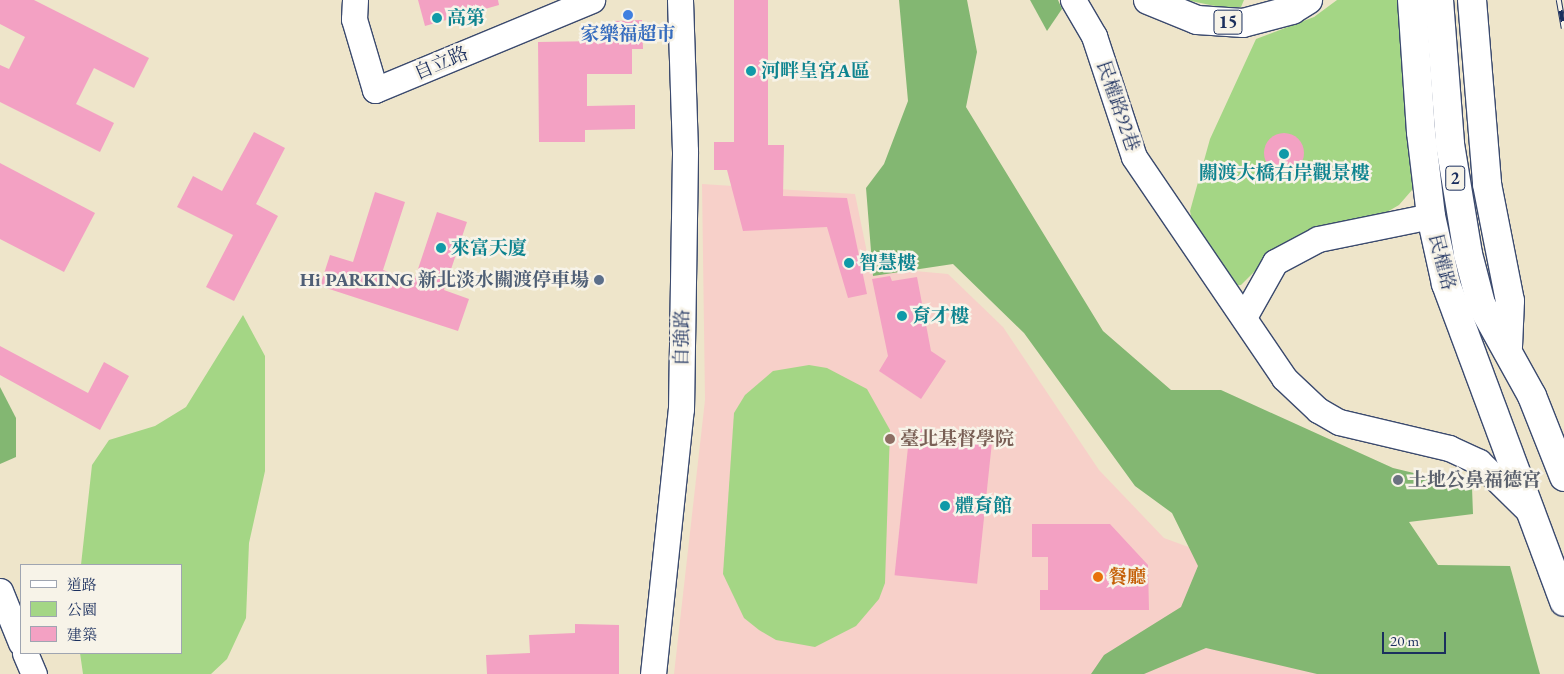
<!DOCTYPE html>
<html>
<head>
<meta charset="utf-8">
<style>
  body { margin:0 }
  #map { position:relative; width:1564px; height:674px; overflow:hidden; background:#eee5ca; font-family:"EB Garamond","Noto Serif TC",serif }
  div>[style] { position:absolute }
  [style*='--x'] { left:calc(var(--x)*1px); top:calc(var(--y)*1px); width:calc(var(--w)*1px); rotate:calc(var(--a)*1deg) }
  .built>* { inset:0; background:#f7d0c9 }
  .green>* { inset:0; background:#a4d685 }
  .forest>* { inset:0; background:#83b772 }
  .building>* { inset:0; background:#f3a1c3; transform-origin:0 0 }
  .round { border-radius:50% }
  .roads { filter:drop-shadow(1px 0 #3b4a6e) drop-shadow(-1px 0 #3b4a6e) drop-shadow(0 1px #3b4a6e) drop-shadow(0 -1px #3b4a6e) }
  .street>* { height:25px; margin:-12.5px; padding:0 12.5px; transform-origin:12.5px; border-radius:12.5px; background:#fff }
  .primary>* { height:28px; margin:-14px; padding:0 14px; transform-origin:14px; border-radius:14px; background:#fff }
  .rail>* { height:5.5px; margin-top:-2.75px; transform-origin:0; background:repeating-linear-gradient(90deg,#f7f3e8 0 11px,#1b2f5e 0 22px); box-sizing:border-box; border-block:1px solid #1b2f5e }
  .dots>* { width:14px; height:14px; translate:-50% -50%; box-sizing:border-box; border:2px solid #f7f3e8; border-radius:50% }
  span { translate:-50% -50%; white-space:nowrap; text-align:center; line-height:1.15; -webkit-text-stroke:5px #f7f3e8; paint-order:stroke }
  .shield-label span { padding:1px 4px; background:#f7f3e8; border:1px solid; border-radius:4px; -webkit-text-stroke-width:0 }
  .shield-label { font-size:18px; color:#1b2f5e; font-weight:700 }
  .culture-label { font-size:19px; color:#0d838f; font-weight:700 }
  .left { translate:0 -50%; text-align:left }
  .shop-label { font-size:19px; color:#366cbe; font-weight:700 }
  .street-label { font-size:19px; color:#1b2f5e }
  .service-label { font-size:19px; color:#4e5e75; font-weight:700 }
  .right { translate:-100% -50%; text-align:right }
  .education-label { font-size:19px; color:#785e54; font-weight:700 }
  .worship-label { font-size:19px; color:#5b616d; font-weight:700 }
  .food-label { font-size:19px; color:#c56008; font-weight:700 }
  .legend { position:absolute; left:20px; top:564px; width:162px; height:90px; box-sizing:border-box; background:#f7f3e8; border:1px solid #9fa5b1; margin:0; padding:6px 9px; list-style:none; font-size:15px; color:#1b2f5e }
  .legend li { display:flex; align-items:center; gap:10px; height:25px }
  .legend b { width:25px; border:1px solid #9fa5b1 }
  .scale { position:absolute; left:1382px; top:632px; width:64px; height:22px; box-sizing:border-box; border:2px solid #1b2f5e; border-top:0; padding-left:6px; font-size:15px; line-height:18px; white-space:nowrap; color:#1b2f5e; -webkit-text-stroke:4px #f7f3e8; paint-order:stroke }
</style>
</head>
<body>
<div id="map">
  <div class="built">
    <i style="clip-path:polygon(702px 184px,855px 194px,870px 267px,948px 274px,1003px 327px,1099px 470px,1164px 538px,1292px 585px,1423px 674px,674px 674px,705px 400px)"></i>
  </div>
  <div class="green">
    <i style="clip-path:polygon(1186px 0,1244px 0,1241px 7px,1220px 7px)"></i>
    <i style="clip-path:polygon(1337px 0,1402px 0,1415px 174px,1412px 190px,1399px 205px,1380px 216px,1273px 253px,1241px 285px,1233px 286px,1193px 225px,1190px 211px,1210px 139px,1256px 39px,1314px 17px)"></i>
    <i style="clip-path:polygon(243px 315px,265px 356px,265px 471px,249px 543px,246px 618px,227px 659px,211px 674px,83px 674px,80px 653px,181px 653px,181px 565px,81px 565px,92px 465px,109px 440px,155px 426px,186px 407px)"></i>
    <i style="clip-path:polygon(809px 365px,827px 368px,867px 389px,890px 430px,885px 583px,879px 599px,856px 626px,815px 647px,776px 640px,759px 630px,744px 618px,723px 574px,734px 413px,745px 395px,773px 371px)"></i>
  </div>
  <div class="forest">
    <i style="clip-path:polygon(899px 0,967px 0,977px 52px,966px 107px,1103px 331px,1171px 390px,1221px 390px,1393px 468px,1472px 487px,1473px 514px,1409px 522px,1438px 565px,1510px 566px,1540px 674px,1317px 674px,1206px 648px,1144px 674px,1091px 674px,1104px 655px,1181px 607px,1198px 566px,1172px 513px,1135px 486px,1024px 333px,953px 264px,873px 276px,866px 188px,884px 164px,908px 101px)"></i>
    <i style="clip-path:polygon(1030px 0,1058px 0,1062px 9px,1047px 31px)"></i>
    <i style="clip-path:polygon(0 387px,16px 418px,16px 457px,0 464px)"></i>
  </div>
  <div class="building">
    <i style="clip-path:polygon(0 0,34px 0,149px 58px,134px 88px,94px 68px,76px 104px,114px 123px,100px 152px,0 102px,0 65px,9px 69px,25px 37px,0 24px)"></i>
    <i style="clip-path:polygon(418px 0,498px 0,499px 5px,425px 26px)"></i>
    <i style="clip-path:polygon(734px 0,768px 0,768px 145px,784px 145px,783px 196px,847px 198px,867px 294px,848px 298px,827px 227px,743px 231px,727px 170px,714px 170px,714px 142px,734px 142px)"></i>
    <i style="clip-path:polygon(642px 20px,643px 49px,632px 49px,632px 74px,587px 74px,587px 106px,635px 105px,635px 129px,585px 130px,585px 142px,539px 142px,538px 42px,599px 41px,598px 27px,614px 26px,614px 21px)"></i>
    <i style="clip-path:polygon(254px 132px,285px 148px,256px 204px,278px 216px,234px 301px,206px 287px,233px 235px,177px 207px,193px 176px,222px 191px)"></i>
    <i class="round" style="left:1264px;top:133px;width:40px;height:40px"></i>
    <i style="clip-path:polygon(0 163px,95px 213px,64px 272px,0 239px)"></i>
    <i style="clip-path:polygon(375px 192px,405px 202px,383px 270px,414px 281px,437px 212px,467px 222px,444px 290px,469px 299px,458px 331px,320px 286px,330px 255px,353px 262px)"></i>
    <i style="clip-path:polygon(890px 276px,892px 281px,917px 277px,931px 351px,946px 361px,921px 399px,879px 371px,888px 356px,872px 279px)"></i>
    <i style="clip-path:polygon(0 346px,88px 393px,104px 362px,129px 376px,100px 430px,0 375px)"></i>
    <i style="left:910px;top:428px;width:83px;height:148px;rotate:6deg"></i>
    <i style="clip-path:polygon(1032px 524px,1110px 524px,1148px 565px,1149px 610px,1040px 610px,1040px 590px,1048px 590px,1048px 557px,1032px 557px)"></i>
    <i style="clip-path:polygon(575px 624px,619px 625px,619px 674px,487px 674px,486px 655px,530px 653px,529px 635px,575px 633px)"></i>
  </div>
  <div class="roads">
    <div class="street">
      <i style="--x:355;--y:0;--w:19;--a:93"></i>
      <i style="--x:354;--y:19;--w:74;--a:73.5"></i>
      <i style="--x:375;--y:90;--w:235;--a:-22.5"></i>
      <i style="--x:1073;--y:0;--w:42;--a:59.7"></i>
      <i style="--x:1094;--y:36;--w:127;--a:71.7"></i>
      <i style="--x:1134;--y:157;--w:267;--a:55.8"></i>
      <i style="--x:1284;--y:378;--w:47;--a:43.3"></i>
      <i style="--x:1318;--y:410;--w:24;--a:30"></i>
      <i style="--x:1339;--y:422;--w:113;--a:13.3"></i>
      <i style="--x:1449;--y:448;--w:33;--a:25"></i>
      <i style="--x:1479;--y:462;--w:70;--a:44.4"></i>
      <i style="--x:1244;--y:317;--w:63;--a:-60.6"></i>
      <i style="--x:1275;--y:262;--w:49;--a:-28.1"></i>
      <i style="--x:1318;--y:239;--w:115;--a:-11.5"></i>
      <i style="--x:0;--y:591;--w:56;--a:68"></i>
      <i style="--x:25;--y:653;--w:23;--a:67"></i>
      <i style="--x:653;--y:674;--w:266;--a:-84"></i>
      <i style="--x:681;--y:409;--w:258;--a:-89.1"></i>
      <i style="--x:685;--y:151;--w:151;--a:-91.9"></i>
    </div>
    <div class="primary">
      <i style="--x:1148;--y:0;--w:53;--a:22.2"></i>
      <i style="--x:1197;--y:20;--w:46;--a:3.7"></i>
      <i style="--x:1243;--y:23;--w:51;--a:-14.9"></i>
      <i style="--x:1292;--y:10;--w:19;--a:-32"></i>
      <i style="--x:1412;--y:0;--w:132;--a:86.1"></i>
      <i style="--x:1421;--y:132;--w:85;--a:83.2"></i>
      <i style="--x:1431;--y:216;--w:70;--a:77.6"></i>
      <i style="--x:1446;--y:284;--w:339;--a:69.6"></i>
      <i style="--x:1439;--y:0;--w:144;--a:85.6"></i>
      <i style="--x:1450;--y:144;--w:111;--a:80.7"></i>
      <i style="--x:1468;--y:254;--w:52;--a:75.4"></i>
      <i style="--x:1481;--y:304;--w:105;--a:61"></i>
      <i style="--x:1532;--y:396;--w:87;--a:68.4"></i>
      <i style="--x:1472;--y:0;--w:185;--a:85.3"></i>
      <i style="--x:1487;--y:184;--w:119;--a:78.9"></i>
      <i style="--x:1510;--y:301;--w:46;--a:92.5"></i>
    </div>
  </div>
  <div class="rail">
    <i style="--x:1559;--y:0;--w:29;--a:80"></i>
  </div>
  <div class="dots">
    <i style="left:628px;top:15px;background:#3f7fe0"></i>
    <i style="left:437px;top:18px;background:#0f9aa8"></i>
    <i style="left:751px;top:71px;background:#0f9aa8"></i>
    <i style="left:1284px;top:154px;background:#0f9aa8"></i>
    <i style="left:441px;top:248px;background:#0f9aa8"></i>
    <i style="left:849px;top:263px;background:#0f9aa8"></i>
    <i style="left:599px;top:280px;background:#5c6f8a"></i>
    <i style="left:902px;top:316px;background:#0f9aa8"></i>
    <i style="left:890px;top:439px;background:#8d6e63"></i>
    <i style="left:1398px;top:480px;background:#6b7280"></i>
    <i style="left:945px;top:506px;background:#0f9aa8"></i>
    <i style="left:1098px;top:577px;background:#e8710a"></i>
  </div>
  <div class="shield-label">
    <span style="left:1228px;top:22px">15</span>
    <span style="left:1455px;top:178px">2</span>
  </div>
  <div class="culture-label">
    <span class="left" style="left:447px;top:18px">高第</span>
    <span class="left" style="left:761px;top:71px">河畔皇宮A區</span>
    <span style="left:1284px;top:173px">關渡大橋右岸觀景樓</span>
    <span class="left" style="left:451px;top:248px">來富天廈</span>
    <span class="left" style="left:859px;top:263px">智慧樓</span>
    <span class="left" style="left:912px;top:316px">育才樓</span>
    <span class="left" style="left:955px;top:506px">體育館</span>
  </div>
  <div class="shop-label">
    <span style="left:628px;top:34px">家樂福超市</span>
  </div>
  <div class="street-label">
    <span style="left:441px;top:63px;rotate:-23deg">自立路</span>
    <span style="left:1118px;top:106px;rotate:71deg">民權路92巷</span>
    <span style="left:1442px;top:262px;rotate:76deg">民權路</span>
    <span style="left:682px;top:338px;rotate:-89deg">自強路</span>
  </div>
  <div class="service-label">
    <span class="right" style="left:589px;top:280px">Hi PARKING 新北淡水關渡停車場</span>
  </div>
  <div class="education-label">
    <span class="left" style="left:900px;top:439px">臺北基督學院</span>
  </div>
  <div class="worship-label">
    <span class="left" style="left:1408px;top:480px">土地公鼻福德宮</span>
  </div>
  <div class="food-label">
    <span class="left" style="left:1108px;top:577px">餐廳</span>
  </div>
  <ul class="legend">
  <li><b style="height:6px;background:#fff"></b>道路</li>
  <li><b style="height:14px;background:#a4d685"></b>公園</li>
  <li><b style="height:14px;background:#f3a1c3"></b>建築</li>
  </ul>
  <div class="scale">20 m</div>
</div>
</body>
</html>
